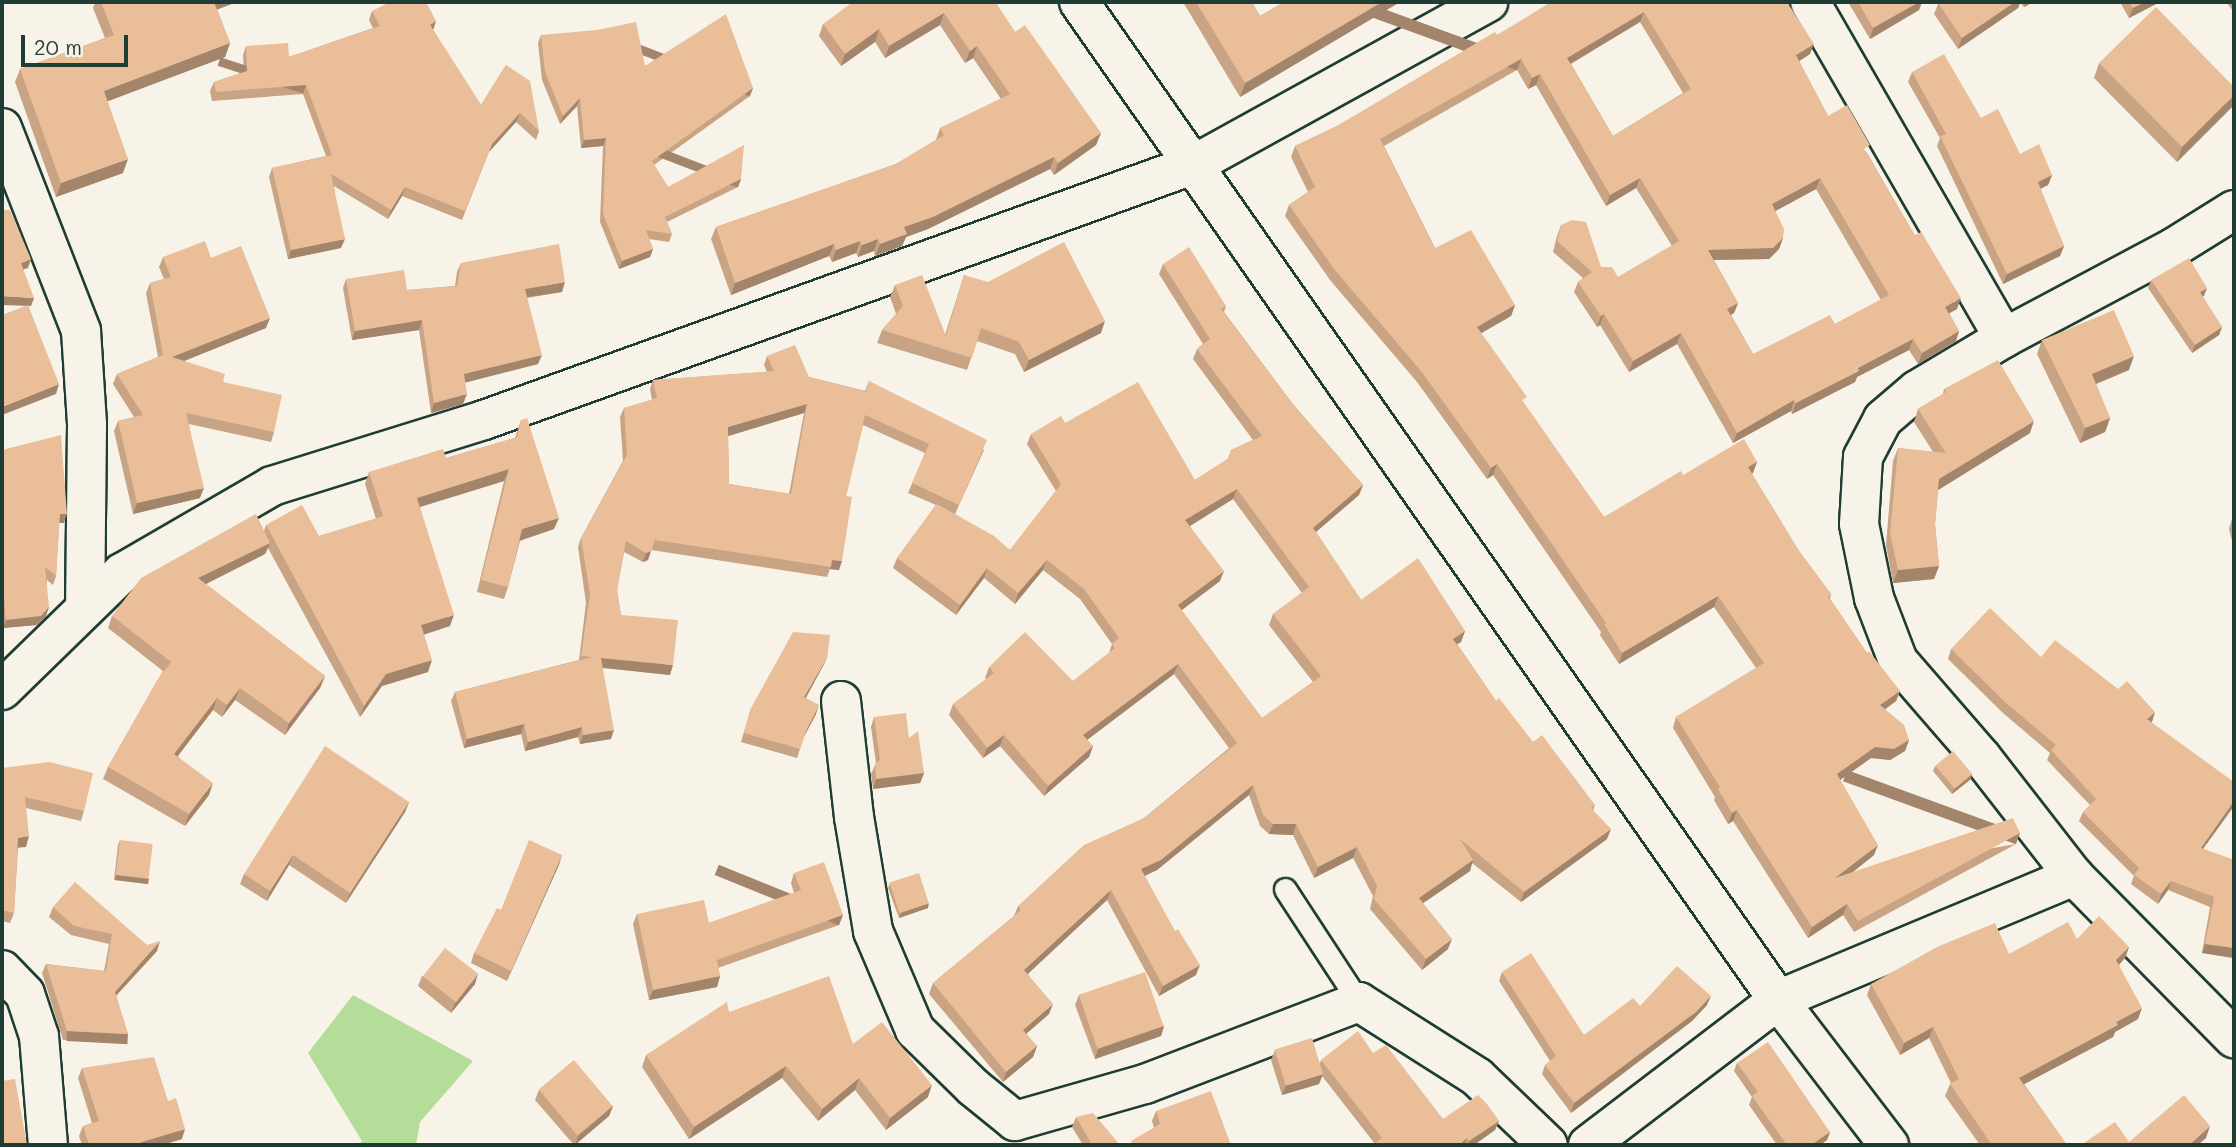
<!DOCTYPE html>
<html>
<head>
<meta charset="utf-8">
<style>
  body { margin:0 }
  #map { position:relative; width:2236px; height:1147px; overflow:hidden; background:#f7f3e8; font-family:Mali,sans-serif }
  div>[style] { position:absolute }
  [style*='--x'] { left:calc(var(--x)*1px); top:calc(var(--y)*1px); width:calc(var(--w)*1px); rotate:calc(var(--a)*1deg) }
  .green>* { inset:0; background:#b4dd99 }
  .roads { filter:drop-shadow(2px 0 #1f3d34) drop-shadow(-2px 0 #1f3d34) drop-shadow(0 2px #1f3d34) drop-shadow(0 -2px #1f3d34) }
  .lane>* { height:21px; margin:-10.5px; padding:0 10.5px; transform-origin:10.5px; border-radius:10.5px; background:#f7f3e8 }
  .street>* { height:38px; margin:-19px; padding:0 19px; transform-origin:19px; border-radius:19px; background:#f7f3e8 }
  .secondary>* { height:38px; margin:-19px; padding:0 19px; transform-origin:19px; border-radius:19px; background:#f7f3e8 }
  .wall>* { inset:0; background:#c8a384 }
  .shaded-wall>* { inset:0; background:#a3856b; transform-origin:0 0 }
  .building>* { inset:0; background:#e9be99; transform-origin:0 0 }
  span { translate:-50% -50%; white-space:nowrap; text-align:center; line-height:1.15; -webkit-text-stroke:7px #f7f3e8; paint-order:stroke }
  .frame { position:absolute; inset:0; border:4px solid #1f3d34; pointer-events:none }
  .scale { position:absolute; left:21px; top:35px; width:107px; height:32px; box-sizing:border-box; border:4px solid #1f3d34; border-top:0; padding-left:9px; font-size:21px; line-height:24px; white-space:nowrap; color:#1f3d34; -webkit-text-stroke:5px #f7f3e8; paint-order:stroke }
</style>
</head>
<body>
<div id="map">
  <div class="green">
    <i style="clip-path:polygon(353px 995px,473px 1061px,420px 1122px,416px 1145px,358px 1145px,362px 1141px,308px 1053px)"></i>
  </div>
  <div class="roads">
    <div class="lane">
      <i style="--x:1285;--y:889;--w:135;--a:56.8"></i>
    </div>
    <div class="street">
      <i style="--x:1810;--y:2;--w:388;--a:60"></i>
      <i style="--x:2;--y:128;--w:218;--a:68.7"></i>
      <i style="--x:81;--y:331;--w:94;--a:86.3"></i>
      <i style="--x:87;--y:425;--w:183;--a:90.6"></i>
      <i style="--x:2234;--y:210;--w:72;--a:148.1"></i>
      <i style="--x:2173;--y:248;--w:191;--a:152"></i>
      <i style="--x:2004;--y:338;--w:101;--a:149.1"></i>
      <i style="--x:1917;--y:390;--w:45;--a:139.5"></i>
      <i style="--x:1883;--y:419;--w:43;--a:117.8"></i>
      <i style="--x:1863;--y:457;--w:67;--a:93.4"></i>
      <i style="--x:1859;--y:524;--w:76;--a:78.5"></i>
      <i style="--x:1874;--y:598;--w:67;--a:69.1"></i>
      <i style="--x:1898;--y:661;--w:128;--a:49.1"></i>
      <i style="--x:1982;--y:758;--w:150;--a:52.1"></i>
      <i style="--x:2074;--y:876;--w:228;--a:45.4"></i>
      <i style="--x:2;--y:690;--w:168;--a:-44.3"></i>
      <i style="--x:122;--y:573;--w:173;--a:-30.1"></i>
      <i style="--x:272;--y:486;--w:222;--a:-17.3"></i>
      <i style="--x:484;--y:420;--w:756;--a:-19.8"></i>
      <i style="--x:1195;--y:164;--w:335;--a:-28.9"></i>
      <i style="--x:841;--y:701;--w:117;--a:83.6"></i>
      <i style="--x:854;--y:817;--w:116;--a:80.5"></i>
      <i style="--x:873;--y:931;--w:108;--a:67"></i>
      <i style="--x:915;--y:1030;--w:81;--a:44.5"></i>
      <i style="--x:973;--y:1087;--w:54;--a:39"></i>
      <i style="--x:1015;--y:1121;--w:135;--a:-15.9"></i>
      <i style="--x:1145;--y:1084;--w:229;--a:-21"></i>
      <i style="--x:1359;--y:1002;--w:140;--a:32.4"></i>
      <i style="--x:1477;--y:1077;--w:98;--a:43.8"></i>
      <i style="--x:2;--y:970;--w:33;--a:46"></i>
      <i style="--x:25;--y:994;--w:44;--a:71.6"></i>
      <i style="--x:39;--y:1036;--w:109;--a:85.3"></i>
      <i style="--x:1588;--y:1145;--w:239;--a:-37.3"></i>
      <i style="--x:1778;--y:1000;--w:321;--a:-22.7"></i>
    </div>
    <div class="secondary">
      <i style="--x:1079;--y:2;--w:1218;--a:54.99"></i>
      <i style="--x:1778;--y:1000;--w:183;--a:52.6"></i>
    </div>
  </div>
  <div class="wall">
    <i style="clip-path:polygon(95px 2px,237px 2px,217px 9px,230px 43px,225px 57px,107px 101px,123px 173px,56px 197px,15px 82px,20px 69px,105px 38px,93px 8px)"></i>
    <i style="clip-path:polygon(995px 2px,1015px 32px,1101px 133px,1096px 145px,1054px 175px,1050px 169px,928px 229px,906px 237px,902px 246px,875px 256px,874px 251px,858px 257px,856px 253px,832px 262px,829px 256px,731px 295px,711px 239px,716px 227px,896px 164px,936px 140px,940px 128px,1001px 99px,973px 58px,965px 63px,940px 25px,885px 58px,875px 42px,841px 66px,819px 36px,823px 24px)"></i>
    <i style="clip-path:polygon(1183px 2px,1252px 2px,1260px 16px,1284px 2px,1400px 2px,1240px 97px)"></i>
    <i style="clip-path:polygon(evenodd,1787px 2px,1810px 54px,1799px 61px,1828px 116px,1867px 153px,1957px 309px,1949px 313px,1959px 331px,1956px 341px,1918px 364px,1909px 350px,1857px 377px,1855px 382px,1792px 414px,1791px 411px,1733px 443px,1677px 344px,1629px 372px,1600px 325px,1597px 327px,1574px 292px,1578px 282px,1583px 278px,1553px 252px,1557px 236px,1561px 225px,1601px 267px,1618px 277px,1672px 246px,1636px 188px,1606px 206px,1536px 85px,1528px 89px,1517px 70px,1384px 146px,1435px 248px,1515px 305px,1511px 316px,1481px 333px,1524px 404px,1604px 517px,1683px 475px,1757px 462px,1752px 474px,1799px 551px,1831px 594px,1830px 599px,1867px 653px,1900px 691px,1896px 701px,1885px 709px,1909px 740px,1905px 751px,1890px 760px,1871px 758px,1840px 780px,1874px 855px,1852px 873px,2016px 844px,1854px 932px,1843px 915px,1808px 938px,1733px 821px,1728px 824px,1714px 800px,1715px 797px,1673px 728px,1676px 717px,1756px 668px,1714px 607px,1619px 664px,1600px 635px,1601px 632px,1493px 475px,1487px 479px,1417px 382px,1330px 280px,1285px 216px,1289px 205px,1308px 192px,1291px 157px,1295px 146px,1337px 126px,1497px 35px,1554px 4px,1787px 2px,1640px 22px,1683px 93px,1613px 136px,1571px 64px,1640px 22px,1787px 2px,1816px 189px,1881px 300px,1835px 324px,1753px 354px,1731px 315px,1734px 313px,1738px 303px,1714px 260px,1769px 259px,1779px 249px,1783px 238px,1775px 211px,1816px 189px)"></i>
    <i style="clip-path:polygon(1848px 2px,1922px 2px,1919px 10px,1870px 39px)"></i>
    <i style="clip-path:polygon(1939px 2px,2033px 2px,2024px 7px,2020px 3px,2018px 8px,1958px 49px,1934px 14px)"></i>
    <i style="clip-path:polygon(2120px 2px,2160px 2px,2129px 18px)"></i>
    <i style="clip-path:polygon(2226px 2px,2234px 2px,2234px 12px)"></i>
    <i style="clip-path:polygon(372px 11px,436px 21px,433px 30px,481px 105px,506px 65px,539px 131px,536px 140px,516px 122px,488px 153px,462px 220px,402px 196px,388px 219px,334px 186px,341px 248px,288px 259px,269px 177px,272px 168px,326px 156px,303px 94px,212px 101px,210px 91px,214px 82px,244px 72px,243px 55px,246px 46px,289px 57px,373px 28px,369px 20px)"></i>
    <i style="clip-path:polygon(541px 35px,750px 96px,654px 165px,668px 187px,741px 179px,738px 187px,667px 222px,672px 234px,669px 242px,649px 239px,653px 249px,650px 257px,619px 269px,600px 222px,603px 146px,581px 148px,577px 106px,560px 124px,542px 80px,538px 43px)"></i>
    <i style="clip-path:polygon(2099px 63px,2233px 106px,2177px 162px,2094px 78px)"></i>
    <i style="clip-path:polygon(1912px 72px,1981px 118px,2020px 154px,2052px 175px,2048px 185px,2040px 189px,2064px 246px,2060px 256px,2003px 284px,1937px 146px,1940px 138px,1908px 82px)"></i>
    <i style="clip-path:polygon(163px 257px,211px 258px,266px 328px,184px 361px,223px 382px,274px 432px,271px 442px,189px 424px,200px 498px,133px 514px,114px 431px,118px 421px,134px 417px,113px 384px,117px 374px,158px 357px,146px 293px,150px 283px,164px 279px,159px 267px)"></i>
    <i style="clip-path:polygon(461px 263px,562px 292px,527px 298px,538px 364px,465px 382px,463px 404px,431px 413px,419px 330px,352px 340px,343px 288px,346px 279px,407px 290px,455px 286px,457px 272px)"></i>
    <i style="clip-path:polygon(evenodd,1163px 264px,1226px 306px,1224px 312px,1292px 403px,1363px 485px,1359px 495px,1316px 532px,1361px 600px,1465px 631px,1461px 642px,1457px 644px,1496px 701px,1533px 742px,1595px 805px,1593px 810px,1607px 839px,1521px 902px,1472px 863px,1470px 871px,1423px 903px,1448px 949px,1422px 970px,1370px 909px,1373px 896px,1353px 858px,1314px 878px,1293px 835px,1269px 834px,1260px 826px,1249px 795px,1157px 870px,1145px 876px,1196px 975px,1159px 996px,1107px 900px,1028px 974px,1049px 1014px,1026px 1034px,1037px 1046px,1033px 1057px,1003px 1082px,929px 994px,933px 983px,1014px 916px,1018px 906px,1144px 818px,1229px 748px,1174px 674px,1087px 740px,1093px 746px,1089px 757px,1044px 796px,1000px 746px,983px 758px,949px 715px,953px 704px,986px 679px,985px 678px,989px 667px,1073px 681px,1109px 653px,1112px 644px,1080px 599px,1043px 570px,1015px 604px,984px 578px,956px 615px,893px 568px,897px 558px,936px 505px,908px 493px,925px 453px,863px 425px,846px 496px,839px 570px,830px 569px,827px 577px,651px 550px,648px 560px,643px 562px,624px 552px,617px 590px,621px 615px,670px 675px,602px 668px,611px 739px,580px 744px,578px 737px,525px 751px,521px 734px,464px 748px,451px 701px,455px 692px,579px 660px,586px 603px,578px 547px,581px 538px,623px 461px,620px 417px,624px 408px,652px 400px,650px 389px,653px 380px,767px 372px,764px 365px,767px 356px,809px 377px,865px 391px,869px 381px,984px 450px,955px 514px,1010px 550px,1056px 491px,1027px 444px,1031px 434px,1065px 423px,1195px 480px,1228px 459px,1231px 450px,1253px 440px,1193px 359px,1197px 349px,1203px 344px,1159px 274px,1163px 264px,804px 413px,789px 494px,729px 484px,728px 436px,804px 413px,1163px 264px,1233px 499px,1302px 593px,1273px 614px,1269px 625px,1313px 682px,1262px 718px,1181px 610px,1220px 581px,1190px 526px,1233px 499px)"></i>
    <i style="clip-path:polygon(964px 275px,1101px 333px,1024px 372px,1015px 354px,977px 341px,967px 370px,877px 343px,882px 330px,896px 314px,890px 297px,895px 285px,945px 335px)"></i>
    <i style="clip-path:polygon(2151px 280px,2204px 296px,2202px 296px,2222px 327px,2219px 335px,2192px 353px,2148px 288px)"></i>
    <i style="clip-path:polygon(2042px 340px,2129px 370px,2096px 384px,2110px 418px,2105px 432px,2080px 443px,2037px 354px)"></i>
    <i style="clip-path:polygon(1944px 389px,2030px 433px,1938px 490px,1935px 524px,1939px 566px,1934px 579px,1893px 583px,1886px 545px,1893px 461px,1898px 448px,1933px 452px,1914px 422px,1918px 409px,1943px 394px)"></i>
    <i style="clip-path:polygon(521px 420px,554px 529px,520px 541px,508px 587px,504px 599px,477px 592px,504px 481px,420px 507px,450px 626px,424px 634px,428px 672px,382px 686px,360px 717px,268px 548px,265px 554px,206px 584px,325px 676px,320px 688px,285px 735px,235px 700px,222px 717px,213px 710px,178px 756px,209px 795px,185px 826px,103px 779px,108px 767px,163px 671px,108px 628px,112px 616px,264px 531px,266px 525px,319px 536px,376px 519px,365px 484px,369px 472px,446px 458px,515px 438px)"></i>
    <i style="clip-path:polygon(2px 450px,64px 523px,59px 523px,56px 576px,53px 585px,47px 580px,46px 616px,37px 625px,3px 628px)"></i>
    <i style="clip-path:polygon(2232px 519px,2234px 519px,2234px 549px,2229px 529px)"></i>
    <i style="clip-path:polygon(1951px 649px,2041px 657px,2152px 722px,2151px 722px,2234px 806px,2203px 849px,2234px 860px,2234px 958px,2202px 953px,2210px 907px,2168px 890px,2158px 904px,2131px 884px,2134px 876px,2079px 821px,2083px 812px,2090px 805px,2047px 760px,2050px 753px,2003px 713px,1948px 659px)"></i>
    <i style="clip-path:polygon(827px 658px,823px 666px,806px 698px,816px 714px,804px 737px,797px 758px,741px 742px,751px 708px)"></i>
    <i style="clip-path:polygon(874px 717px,909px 738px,924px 773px,920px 783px,873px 789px,871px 774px,876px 763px,871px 727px)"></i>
    <i style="clip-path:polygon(1935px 766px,1971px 779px,1952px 794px,1933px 771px)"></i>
    <i style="clip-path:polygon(2px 768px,84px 811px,81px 821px,26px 808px,26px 847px,18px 847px,14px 913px,10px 923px,2px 921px)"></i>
    <i style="clip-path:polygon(409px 802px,405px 812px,346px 903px,289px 865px,267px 901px,240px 884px,244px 874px)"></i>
    <i style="clip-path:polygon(120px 840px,149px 879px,147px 884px,114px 880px,118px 845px)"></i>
    <i style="clip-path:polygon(562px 855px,507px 981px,471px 963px,474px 953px,501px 910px)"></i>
    <i style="clip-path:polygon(794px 873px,843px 915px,839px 925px,718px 968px,720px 976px,717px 987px,649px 1000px,633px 924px,637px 914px,709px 923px,794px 893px,791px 883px)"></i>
    <i style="clip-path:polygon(890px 883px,928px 908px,899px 918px,888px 888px)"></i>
    <i style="clip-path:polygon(53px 907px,147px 945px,157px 951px,116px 996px,128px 1034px,125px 1043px,63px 1040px,42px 973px,46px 964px,104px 971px,109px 944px,71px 935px,49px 917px)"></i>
    <i style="clip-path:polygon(2077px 939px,2129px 947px,2125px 958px,2119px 965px,2138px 1019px,2115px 1032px,2113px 1037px,2024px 1084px,2067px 1145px,1980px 1145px,1945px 1096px,1950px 1084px,1951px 1083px,1929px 1038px,1900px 1055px,1867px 995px,1871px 984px,2009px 954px)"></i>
    <i style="clip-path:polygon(1502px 972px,1584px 1035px,1640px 1006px,1707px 1005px,1692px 1021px,1571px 1113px,1542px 1074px,1545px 1065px,1550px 1061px,1499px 981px)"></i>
    <i style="clip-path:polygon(422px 976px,475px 984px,451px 1013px,418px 986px)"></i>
    <i style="clip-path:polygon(1079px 995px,1164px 1026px,1161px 1036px,1095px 1059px,1075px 1005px)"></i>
    <i style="clip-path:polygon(729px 1012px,853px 1044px,928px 1097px,886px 1130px,855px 1090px,818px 1121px,782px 1078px,689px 1139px,642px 1067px,646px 1055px)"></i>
    <i style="clip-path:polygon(1275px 1050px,1320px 1063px,1321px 1060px,1373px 1053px,1443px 1119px,1499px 1121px,1495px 1130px,1474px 1145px,1373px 1145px,1375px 1144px,1322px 1076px,1319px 1084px,1282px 1095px,1271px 1060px)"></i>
    <i style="clip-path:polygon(1737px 1063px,1830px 1132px,1827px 1140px,1820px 1145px,1777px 1145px,1749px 1105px,1752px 1097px,1734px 1071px)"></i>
    <i style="clip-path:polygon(82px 1068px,168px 1101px,182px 1139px,162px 1145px,82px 1145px,79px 1136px,83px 1126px,92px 1123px,78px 1078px)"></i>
    <i style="clip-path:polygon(539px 1090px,613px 1106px,609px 1116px,574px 1145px,535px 1100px)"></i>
    <i style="clip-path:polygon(1156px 1111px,1231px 1145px,1154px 1128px,1152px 1121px)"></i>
    <i style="clip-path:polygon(1076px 1117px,1120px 1145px,1083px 1145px,1072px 1127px)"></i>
  </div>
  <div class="shaded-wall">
    <i style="clip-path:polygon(212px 2px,237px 2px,208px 13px)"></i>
    <i style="clip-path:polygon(1382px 2px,1400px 2px,1240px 97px,1245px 83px)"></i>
    <i style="clip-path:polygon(1919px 2px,1922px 2px,1919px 10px,1870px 39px,1873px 28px)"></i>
    <i style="clip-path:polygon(2015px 2px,2020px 2px,2018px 8px,1958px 49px,1962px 38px)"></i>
    <i style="clip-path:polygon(2026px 2px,2033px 2px,2024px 7px)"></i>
    <i style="clip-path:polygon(2145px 2px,2160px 2px,2129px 18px,2133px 8px)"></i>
    <i style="clip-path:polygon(1644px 12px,1640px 22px,1563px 68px,1567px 58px)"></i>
    <i style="clip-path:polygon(944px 13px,940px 25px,885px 58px,889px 46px)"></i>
    <i style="clip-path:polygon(436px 21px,433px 30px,430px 25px)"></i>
    <i style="clip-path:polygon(879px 29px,875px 42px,841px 66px,845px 54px)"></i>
    <i style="clip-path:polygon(230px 43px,225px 57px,98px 105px,104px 91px)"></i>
    <i style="clip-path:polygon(1814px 44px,1810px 54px,1792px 66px,1796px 55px)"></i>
    <i style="clip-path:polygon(977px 46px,973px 58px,965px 63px,970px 51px)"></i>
    <i style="left:1521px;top:59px;width:12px;height:162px;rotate:110deg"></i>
    <i style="clip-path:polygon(1540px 74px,1536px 85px,1528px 89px,1532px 78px)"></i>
    <i style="left:306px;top:85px;width:9px;height:90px;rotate:108deg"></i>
    <i style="left:753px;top:88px;width:9px;height:125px;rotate:111deg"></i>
    <i style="clip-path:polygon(2234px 95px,2233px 106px,2177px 162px,2182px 147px)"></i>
    <i style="clip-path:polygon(580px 98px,577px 106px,560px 124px,563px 116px)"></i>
    <i style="clip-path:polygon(520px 113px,516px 122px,488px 153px,462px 220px,492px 144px)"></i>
    <i style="clip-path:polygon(1101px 133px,1096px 145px,1054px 175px,1058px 163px)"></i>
    <i style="clip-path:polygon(606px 138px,603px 146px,581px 148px,584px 140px)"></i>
    <i style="clip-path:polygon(1054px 157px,1050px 169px,928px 229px,906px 237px,902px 246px,875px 256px,880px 244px,904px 227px)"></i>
    <i style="clip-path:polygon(128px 159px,123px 173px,56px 197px,61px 183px)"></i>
    <i style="clip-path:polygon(2052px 175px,2048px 185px,2034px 192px,2038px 182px)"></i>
    <i style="clip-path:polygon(1640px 178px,1636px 188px,1606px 206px,1610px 195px)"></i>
    <i style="clip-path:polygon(1820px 178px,1816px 189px,1768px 215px,1772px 204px)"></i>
    <i style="left:741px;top:179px;width:9px;height:85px;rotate:111deg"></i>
    <i style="clip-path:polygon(405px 187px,402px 196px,388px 219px,391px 210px)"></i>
    <i style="clip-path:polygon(1783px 238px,1779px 249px,1769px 259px,1704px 260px,1708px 250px)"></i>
    <i style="clip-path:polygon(345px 239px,341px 248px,288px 259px,291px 250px)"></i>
    <i style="clip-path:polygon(878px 239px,874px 251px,858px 257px,862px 245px)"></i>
    <i style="clip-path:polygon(860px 241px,856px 253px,832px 262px,836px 250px)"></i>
    <i style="clip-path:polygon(834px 244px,829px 256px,731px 295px,735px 283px)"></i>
    <i style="clip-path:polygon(2064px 246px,2060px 256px,2003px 284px,2007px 274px)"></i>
    <i style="clip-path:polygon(653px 249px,650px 257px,619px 269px,622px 261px)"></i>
    <i style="clip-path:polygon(31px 259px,28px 268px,18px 271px,21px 263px)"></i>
    <i style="clip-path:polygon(565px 282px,562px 292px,521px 298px,525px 289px)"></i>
    <i style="clip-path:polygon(2207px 288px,2204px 296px,2197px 300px,2200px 292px)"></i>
    <i style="clip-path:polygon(2px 296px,34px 298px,31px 306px,2px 305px)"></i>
    <i style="clip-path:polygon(1961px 298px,1957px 309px,1941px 318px,1945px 307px)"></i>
    <i style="clip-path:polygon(1738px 303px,1734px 313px,1723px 320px,1727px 309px)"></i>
    <i style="clip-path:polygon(1515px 305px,1511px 316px,1473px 338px,1477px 327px)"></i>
    <i style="clip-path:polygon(1604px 314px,1600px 325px,1597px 327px,1601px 316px)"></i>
    <i style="clip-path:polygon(270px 318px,266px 328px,169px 367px,172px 357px)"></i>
    <i style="clip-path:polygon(422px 320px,419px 330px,352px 340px,355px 331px)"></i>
    <i style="clip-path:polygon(1105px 321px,1101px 333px,1024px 372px,1029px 360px)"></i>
    <i style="clip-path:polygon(2222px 327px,2219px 335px,2192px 353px,2195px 345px)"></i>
    <i style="clip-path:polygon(1959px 331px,1956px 341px,1918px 364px,1922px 353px)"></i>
    <i style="clip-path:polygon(1681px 333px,1677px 344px,1629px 372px,1633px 361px)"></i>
    <i style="clip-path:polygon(1913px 339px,1909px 350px,1857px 377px,1855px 382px,1792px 414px,1796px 403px,1858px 368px)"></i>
    <i style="clip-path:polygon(542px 355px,538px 364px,460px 384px,464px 374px)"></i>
    <i style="clip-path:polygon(2134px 356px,2129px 370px,2086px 388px,2092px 374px)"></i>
    <i style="clip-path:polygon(59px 384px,56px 394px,2px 415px,2px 407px)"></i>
    <i style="clip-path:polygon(467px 394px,463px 404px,431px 413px,434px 403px)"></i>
    <i style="clip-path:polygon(1794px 400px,1791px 411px,1733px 443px,1737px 433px)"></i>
    <i style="clip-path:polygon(807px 404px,804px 413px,725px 437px,728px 427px)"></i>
    <i style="clip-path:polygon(2110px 418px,2105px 432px,2080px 443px,2085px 428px)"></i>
    <i style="clip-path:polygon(2034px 421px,2030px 433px,1935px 492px,1939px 479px)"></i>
    <i style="clip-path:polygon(1757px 462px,1753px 473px,1745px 478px,1748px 467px)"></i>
    <i style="clip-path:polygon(1497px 464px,1493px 475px,1487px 479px,1491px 468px)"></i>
    <i style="clip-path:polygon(509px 469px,504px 481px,413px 509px,417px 498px)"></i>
    <i style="clip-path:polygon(1363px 485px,1359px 495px,1309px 538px,1313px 528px)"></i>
    <i style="clip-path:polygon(204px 488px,200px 498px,133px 514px,137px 503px)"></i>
    <i style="clip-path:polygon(1237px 489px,1233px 499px,1182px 531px,1185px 520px)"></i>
    <i style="clip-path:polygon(60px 514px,67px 514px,64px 523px,57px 523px)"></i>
    <i style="clip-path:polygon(559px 518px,554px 529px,518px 541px,522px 529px)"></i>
    <i style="clip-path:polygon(270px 543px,265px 554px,194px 590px,198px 578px)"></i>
    <i style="clip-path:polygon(651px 551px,648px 560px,643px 562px,646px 553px)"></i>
    <i style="clip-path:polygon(832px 560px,842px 561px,839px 570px,830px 569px)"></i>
    <i style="clip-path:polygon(1047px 560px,1043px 570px,1015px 604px,1018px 593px)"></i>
    <i style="clip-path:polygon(1939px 566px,1934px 579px,1893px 583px,1898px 570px)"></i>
    <i style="clip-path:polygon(987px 568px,984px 578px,956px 615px,960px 605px)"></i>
    <i style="clip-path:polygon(1224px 571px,1220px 581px,1174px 616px,1178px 605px)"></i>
    <i style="clip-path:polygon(1718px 596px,1714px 607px,1619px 664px,1622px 653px)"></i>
    <i style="clip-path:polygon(49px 607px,46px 616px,37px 625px,3px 628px,6px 620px)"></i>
    <i style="clip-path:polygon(454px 615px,450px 626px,417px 637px,421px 625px)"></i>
    <i style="clip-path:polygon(1465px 631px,1461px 642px,1449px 649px,1453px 639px)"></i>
    <i style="clip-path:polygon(601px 658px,673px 665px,670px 675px,597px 667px)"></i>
    <i style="clip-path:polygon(827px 658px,823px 666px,801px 706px,804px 697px)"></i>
    <i style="clip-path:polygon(432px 660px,428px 672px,382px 686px,360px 717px,364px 706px,386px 674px)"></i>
    <i style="clip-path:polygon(1178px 664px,1174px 674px,1079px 746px,1083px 735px)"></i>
    <i style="clip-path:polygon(325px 676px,320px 688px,285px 735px,289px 723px)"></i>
    <i style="clip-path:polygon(240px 688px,235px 700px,222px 717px,227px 705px)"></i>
    <i style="clip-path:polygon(1900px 691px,1896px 701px,1876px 716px,1880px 705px)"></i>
    <i style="clip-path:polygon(217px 698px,213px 710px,170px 766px,174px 754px)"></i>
    <i style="clip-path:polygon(819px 705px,816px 714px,802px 740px,806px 731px)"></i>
    <i style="clip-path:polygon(2155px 712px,2152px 722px,2144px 729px,2147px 719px)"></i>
    <i style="clip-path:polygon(524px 724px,521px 734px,464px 748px,467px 739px)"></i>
    <i style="clip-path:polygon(582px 727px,578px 737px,525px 751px,528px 742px)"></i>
    <i style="clip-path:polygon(614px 730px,611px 739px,580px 744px,583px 735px)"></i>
    <i style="clip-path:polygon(1004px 735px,1000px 746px,983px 758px,987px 748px)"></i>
    <i style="clip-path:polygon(1909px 740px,1905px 751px,1890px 760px,1871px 758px,1833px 785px,1837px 774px,1875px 747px)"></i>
    <i style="clip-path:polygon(1093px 746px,1089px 757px,1044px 796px,1048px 786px)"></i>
    <i style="clip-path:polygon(924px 773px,920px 783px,873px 789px,876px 779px)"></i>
    <i style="clip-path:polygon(1972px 774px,1971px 779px,1952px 794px,1954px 789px)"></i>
    <i style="clip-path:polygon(213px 783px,209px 795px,185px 826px,189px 814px)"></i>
    <i style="clip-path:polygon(1253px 785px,1249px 795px,1157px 870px,1137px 879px,1141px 869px)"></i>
    <i style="clip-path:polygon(2234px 801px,2234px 806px,2197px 857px,2201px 848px)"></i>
    <i style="clip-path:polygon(409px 802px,405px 812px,346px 903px,350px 893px)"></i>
    <i style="clip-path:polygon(1737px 810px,1733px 821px,1728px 824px,1732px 813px)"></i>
    <i style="clip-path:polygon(1273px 824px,1296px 824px,1293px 835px,1269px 834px)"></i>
    <i style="clip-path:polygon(1611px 829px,1607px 839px,1521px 902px,1524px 892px)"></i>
    <i style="left:2020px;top:833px;width:12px;height:184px;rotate:110deg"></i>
    <i style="clip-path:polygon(29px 836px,26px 847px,14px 848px,18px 838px)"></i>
    <i style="clip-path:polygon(1878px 845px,1874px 855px,1831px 889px,1835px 878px)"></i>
    <i style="clip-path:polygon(1357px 847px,1353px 858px,1314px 878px,1318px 867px)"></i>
    <i style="clip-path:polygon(293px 855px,289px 865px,267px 901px,270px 891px)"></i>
    <i style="clip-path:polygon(562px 855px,559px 865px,507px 981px,511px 971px)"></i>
    <i style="clip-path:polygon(1473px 860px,1470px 871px,1416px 908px,1419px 898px)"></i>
    <i style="left:116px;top:875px;width:33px;height:5px;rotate:7deg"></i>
    <i style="clip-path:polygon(2171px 881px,2168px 890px,2158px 904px,2161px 894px)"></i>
    <i style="clip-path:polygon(1111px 890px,1107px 900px,1021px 980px,1024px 970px)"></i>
    <i style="clip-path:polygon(929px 903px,928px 908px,899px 918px,901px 913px)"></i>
    <i style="clip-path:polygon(1847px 904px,1843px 915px,1808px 938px,1812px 927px)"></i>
    <i style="left:843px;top:915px;width:11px;height:134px;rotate:112deg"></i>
    <i style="clip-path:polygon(1452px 939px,1448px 949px,1422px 970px,1426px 959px)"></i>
    <i style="clip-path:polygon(160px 941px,157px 951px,111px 1001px,115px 992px)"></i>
    <i style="clip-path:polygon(2205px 944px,2234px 948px,2234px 958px,2202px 953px)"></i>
    <i style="clip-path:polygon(2129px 947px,2125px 958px,2112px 972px,2116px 960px)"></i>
    <i style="clip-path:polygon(1200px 965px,1196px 975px,1159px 996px,1163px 986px)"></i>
    <i style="clip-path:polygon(478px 974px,475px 984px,451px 1013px,455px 1003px)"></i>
    <i style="clip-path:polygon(720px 976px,717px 987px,649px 1000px,653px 990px)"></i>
    <i style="clip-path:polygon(1711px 996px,1707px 1005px,1692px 1021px,1571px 1113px,1574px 1103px)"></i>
    <i style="clip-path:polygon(1053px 1004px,1049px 1014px,1019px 1040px,1023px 1030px)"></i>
    <i style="clip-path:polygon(2142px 1008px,2138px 1019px,2115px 1032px,2113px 1037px,2015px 1089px,2019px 1078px)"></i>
    <i style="clip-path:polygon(1164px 1026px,1161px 1036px,1095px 1059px,1098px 1049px)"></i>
    <i style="clip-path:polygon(1933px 1027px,1929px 1038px,1900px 1055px,1904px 1043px)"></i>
    <i style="left:67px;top:1031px;width:61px;height:10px;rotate:3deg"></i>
    <i style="clip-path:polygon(1037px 1046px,1033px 1057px,1003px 1082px,1006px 1072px)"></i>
    <i style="clip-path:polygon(786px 1066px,782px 1078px,689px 1139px,694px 1127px)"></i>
    <i style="clip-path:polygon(1323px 1074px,1319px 1084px,1282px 1095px,1286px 1085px)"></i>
    <i style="clip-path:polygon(859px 1078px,855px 1090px,818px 1121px,822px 1109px)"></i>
    <i style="clip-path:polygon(932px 1085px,928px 1097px,886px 1130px,890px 1118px)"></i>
    <i style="clip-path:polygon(613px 1106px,609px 1116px,575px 1145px,578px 1136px)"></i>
    <i style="clip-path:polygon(1499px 1121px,1495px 1130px,1474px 1145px,1468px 1145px,1469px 1141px)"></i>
    <i style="clip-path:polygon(2210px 1126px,2206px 1138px,2198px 1145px,2189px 1145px)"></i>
    <i style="clip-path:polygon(185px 1129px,182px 1139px,162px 1145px,132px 1145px)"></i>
    <i style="clip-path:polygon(1830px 1132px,1827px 1140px,1820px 1145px,1811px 1145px)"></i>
    <i style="clip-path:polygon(1467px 1138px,1464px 1145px,1459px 1145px)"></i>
  </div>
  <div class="building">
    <i style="clip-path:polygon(101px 2px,214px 2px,230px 43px,104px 91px,128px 159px,61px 183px,20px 69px,114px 35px)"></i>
    <i style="clip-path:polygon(390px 2px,426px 2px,436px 21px,430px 25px,481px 105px,506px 65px,530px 81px,539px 131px,520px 113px,492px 144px,465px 211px,405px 187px,391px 210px,331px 174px,345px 239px,291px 250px,272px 168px,332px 155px,306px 85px,216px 92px,214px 82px,247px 71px,246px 46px,288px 43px,289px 57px,380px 26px,372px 11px)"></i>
    <i style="clip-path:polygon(853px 2px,995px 2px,1015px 32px,1025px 25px,1101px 133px,1058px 163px,1054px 157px,933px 217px,904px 227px,907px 234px,880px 244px,878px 239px,862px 245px,860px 241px,836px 250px,834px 244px,735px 283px,716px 227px,896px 164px,944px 135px,940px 128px,1010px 94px,977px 46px,970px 51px,944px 13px,889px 46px,879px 29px,845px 54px,823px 24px)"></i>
    <i style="clip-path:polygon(1196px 2px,1252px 2px,1260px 16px,1284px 2px,1382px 2px,1245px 83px)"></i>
    <i style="clip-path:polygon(evenodd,1551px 2px,1553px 2px,1554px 4px,1558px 2px,1787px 2px,1814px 44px,1796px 55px,1828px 116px,1847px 105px,1870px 145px,1864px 149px,1915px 235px,1921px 232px,1961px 298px,1945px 307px,1959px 331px,1922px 353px,1913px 339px,1858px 368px,1859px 371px,1796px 403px,1794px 400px,1737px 433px,1681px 333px,1633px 361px,1604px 314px,1601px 316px,1578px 282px,1592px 272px,1557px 241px,1561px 225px,1572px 220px,1586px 222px,1601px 267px,1612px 267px,1618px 277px,1679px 241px,1640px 178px,1610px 195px,1540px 74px,1532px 78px,1521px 59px,1380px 139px,1435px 248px,1471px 230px,1515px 305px,1477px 327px,1527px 397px,1522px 400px,1604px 517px,1681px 471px,1683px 475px,1744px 439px,1757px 462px,1748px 467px,1799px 551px,1831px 594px,1828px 597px,1867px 653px,1869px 651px,1900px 691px,1880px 705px,1904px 725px,1909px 740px,1894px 749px,1875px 747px,1837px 774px,1878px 845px,1835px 878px,2013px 818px,2020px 833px,1858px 921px,1847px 904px,1812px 927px,1737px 810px,1732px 813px,1718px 789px,1720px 787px,1676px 717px,1764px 663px,1718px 596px,1622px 653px,1604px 624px,1606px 623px,1497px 464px,1491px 468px,1421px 371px,1334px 269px,1289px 205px,1315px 187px,1295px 146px,1337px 126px,1495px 32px,1497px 35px,1551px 2px,1644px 12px,1691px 89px,1613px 136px,1567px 58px,1644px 12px,1551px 2px,1820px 178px,1889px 295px,1835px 324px,1830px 315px,1753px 354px,1727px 309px,1738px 303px,1708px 250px,1773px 248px,1783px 238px,1784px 229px,1772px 204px,1820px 178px)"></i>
    <i style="clip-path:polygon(1858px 2px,1919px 2px,1873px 28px)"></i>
    <i style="clip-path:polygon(1939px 2px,2015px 2px,1962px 38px,1938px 3px)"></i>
    <i style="clip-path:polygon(2129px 2px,2145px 2px,2133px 8px)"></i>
    <i style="clip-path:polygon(2156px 7px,2234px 87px,2234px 95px,2182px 147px,2099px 63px)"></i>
    <i style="clip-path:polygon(726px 14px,753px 88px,652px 161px,668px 187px,744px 145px,741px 179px,665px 217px,672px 234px,646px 230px,653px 249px,622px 261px,603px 214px,606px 138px,584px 140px,580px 98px,563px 116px,545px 72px,541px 35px,597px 30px,636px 22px,645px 66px)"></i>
    <i style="clip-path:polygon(1944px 54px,1981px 118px,1998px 109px,2020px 154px,2039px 144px,2052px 175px,2038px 182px,2064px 246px,2007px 274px,1940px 136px,1946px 134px,1912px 72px)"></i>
    <i style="clip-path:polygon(2px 206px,3px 210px,10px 210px,31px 259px,21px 263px,34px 298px,2px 296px)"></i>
    <i style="clip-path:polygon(205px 241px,211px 258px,241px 246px,270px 318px,172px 357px,225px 374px,223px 382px,282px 395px,274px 432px,186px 413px,204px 488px,137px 503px,118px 421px,143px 415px,117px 374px,163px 355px,150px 283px,171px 277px,163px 257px)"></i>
    <i style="clip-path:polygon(1064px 242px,1105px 321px,1029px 360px,1019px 342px,981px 328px,972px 358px,882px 330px,903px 306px,895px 285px,922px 275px,946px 336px,964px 275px,988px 282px)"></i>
    <i style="clip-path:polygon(559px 244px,565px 282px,525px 289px,542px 355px,464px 374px,467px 394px,434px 403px,422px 320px,355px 331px,346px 279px,404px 270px,407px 290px,457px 286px,461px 263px)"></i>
    <i style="clip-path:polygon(evenodd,1189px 247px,1226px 306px,1221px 309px,1292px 403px,1363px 485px,1313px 528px,1361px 600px,1418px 558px,1465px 631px,1453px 639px,1496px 701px,1499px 698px,1533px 742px,1542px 735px,1595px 805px,1591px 808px,1611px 829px,1524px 892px,1460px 839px,1473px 860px,1419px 898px,1452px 939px,1426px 959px,1374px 899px,1377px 886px,1357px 847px,1318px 867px,1296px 824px,1273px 824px,1263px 815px,1253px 785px,1161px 860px,1141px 869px,1175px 931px,1178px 929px,1200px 965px,1163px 986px,1111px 890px,1024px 970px,1053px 1004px,1023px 1030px,1037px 1046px,1006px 1072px,933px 983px,1021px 910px,1018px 906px,1084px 845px,1144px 818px,1237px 743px,1178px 664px,1083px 735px,1093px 746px,1048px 786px,1004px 735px,987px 748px,953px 704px,994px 673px,989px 667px,1025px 632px,1073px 681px,1115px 648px,1112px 644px,1119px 638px,1084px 589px,1047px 560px,1018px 593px,987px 568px,960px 605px,897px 558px,937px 504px,994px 536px,1010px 550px,1061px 484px,1031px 434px,1061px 416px,1065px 423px,1138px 382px,1195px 480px,1229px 458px,1231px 450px,1262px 436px,1197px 349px,1210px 339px,1163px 264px,1189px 247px,1237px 489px,1309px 587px,1273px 614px,1321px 676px,1262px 718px,1178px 605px,1224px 571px,1185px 520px,1237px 489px)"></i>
    <i style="clip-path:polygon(2189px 258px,2207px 288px,2200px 292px,2222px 327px,2195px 345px,2151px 280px)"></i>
    <i style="clip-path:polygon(28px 305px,59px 384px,2px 407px,2px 315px)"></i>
    <i style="clip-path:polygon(2114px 310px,2134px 356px,2092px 374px,2110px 418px,2085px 428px,2042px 340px)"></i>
    <i style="clip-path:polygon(evenodd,795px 345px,809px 377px,866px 392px,869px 381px,987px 440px,959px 505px,912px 483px,929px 444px,865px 415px,846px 496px,852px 497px,842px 561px,832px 560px,831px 567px,655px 540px,651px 551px,646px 553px,626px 541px,617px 590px,621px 615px,678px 620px,673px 665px,601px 658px,614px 730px,583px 735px,582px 727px,528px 742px,524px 724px,467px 739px,455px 692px,592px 657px,581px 656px,590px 594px,581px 538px,627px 455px,624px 408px,657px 398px,653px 380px,774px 371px,767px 356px,795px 345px,807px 404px,791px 494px,729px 484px,728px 427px,807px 404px)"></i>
    <i style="clip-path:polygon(1998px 360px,2034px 421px,1939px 479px,1935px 524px,1939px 566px,1898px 570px,1890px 533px,1898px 448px,1946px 453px,1918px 409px,1946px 392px,1944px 389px)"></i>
    <i style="clip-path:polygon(527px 418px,559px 518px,522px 529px,508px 587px,481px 580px,509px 469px,417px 498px,454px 615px,421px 625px,432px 660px,386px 674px,364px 706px,266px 525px,302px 505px,319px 536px,383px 516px,369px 472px,443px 449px,446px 458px,517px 437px,521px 420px)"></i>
    <i style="clip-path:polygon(61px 435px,67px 514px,60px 514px,56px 576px,45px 567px,49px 607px,41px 616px,6px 620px,2px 577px,2px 450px)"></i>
    <i style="clip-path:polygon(256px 514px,270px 543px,198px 578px,325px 676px,289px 723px,240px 688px,227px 705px,217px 698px,174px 754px,213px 783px,189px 814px,108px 767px,156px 682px,171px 662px,112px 616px,141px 578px)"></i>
    <i style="clip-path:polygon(1990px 608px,2041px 657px,2055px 640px,2118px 689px,2127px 681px,2155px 712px,2147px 719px,2234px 782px,2234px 801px,2201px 848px,2234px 860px,2234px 948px,2205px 944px,2214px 897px,2171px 881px,2161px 894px,2134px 875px,2139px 868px,2083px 812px,2096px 799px,2051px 750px,2056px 745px,2006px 703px,1951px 649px)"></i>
    <i style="clip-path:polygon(793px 632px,830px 635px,827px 658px,804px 697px,819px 705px,806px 731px,800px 749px,744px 733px,751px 708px)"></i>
    <i style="clip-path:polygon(906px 713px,909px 738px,918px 731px,924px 773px,876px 779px,875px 764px,880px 760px,874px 717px)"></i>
    <i style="clip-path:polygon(325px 746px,409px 802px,350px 893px,293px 855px,270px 891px,244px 874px)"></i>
    <i style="left:1953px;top:751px;width:30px;height:23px;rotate:50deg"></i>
    <i style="clip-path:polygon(49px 762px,93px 773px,84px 811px,25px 797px,29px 836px,18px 838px,14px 913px,2px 910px,2px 768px)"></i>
    <i style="left:120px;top:840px;width:33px;height:35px;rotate:7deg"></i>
    <i style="clip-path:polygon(529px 840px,562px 855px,511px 971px,474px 953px,497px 908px,501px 910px)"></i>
    <i style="clip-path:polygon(824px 862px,843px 915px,717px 960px,720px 976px,653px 990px,637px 914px,704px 900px,709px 923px,801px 890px,794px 873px)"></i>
    <i style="left:919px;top:873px;width:32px;height:31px;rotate:72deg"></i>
    <i style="clip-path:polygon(75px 882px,147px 945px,160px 941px,115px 992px,128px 1034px,67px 1031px,46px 964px,106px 971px,112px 934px,74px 926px,53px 907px)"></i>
    <i style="clip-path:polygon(2099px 916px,2129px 947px,2116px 960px,2142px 1008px,2116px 1022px,2118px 1025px,2019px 1078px,2067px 1145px,1992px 1145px,1950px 1084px,1959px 1079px,1933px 1027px,1904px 1043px,1871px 984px,1937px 947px,1995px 923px,2009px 954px,2068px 922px,2077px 939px)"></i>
    <i style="left:445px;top:948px;width:42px;height:36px;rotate:38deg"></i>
    <i style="clip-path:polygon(1531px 953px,1584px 1035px,1633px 998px,1640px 1006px,1677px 966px,1711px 996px,1696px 1012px,1574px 1103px,1545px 1065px,1556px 1056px,1502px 972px)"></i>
    <i style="left:1145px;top:972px;width:57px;height:70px;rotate:71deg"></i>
    <i style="clip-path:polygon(829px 976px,853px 1044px,882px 1022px,932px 1085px,890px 1118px,859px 1078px,822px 1109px,786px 1066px,694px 1127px,646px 1055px,727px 1002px,729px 1012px)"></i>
    <i style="clip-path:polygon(1358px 1031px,1373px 1053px,1386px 1045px,1443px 1119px,1478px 1095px,1487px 1104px,1499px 1121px,1469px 1141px,1467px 1138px,1459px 1145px,1373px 1145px,1382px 1138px,1321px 1060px)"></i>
    <i style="left:1312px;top:1038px;width:38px;height:39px;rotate:73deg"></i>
    <i style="clip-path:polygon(1768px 1042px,1830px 1132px,1811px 1145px,1787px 1145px,1752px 1096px,1758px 1092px,1737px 1063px)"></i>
    <i style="clip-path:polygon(154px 1057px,168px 1101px,176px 1098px,185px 1129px,132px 1145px,89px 1145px,83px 1126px,99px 1121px,82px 1068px)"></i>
    <i style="left:574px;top:1060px;width:60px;height:46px;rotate:50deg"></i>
    <i style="clip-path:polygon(15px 1079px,27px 1145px,2px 1145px,2px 1081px)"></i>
    <i style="clip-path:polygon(1211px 1091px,1231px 1145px,1132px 1145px,1131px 1141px,1160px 1124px,1156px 1111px)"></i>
    <i style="clip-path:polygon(2184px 1095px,2210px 1126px,2189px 1145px,2081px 1145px,2115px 1122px,2129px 1142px)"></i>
    <i style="clip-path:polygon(1093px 1113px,1120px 1145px,1092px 1145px,1076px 1117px)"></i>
  </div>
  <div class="frame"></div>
  <div class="scale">20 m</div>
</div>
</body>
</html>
